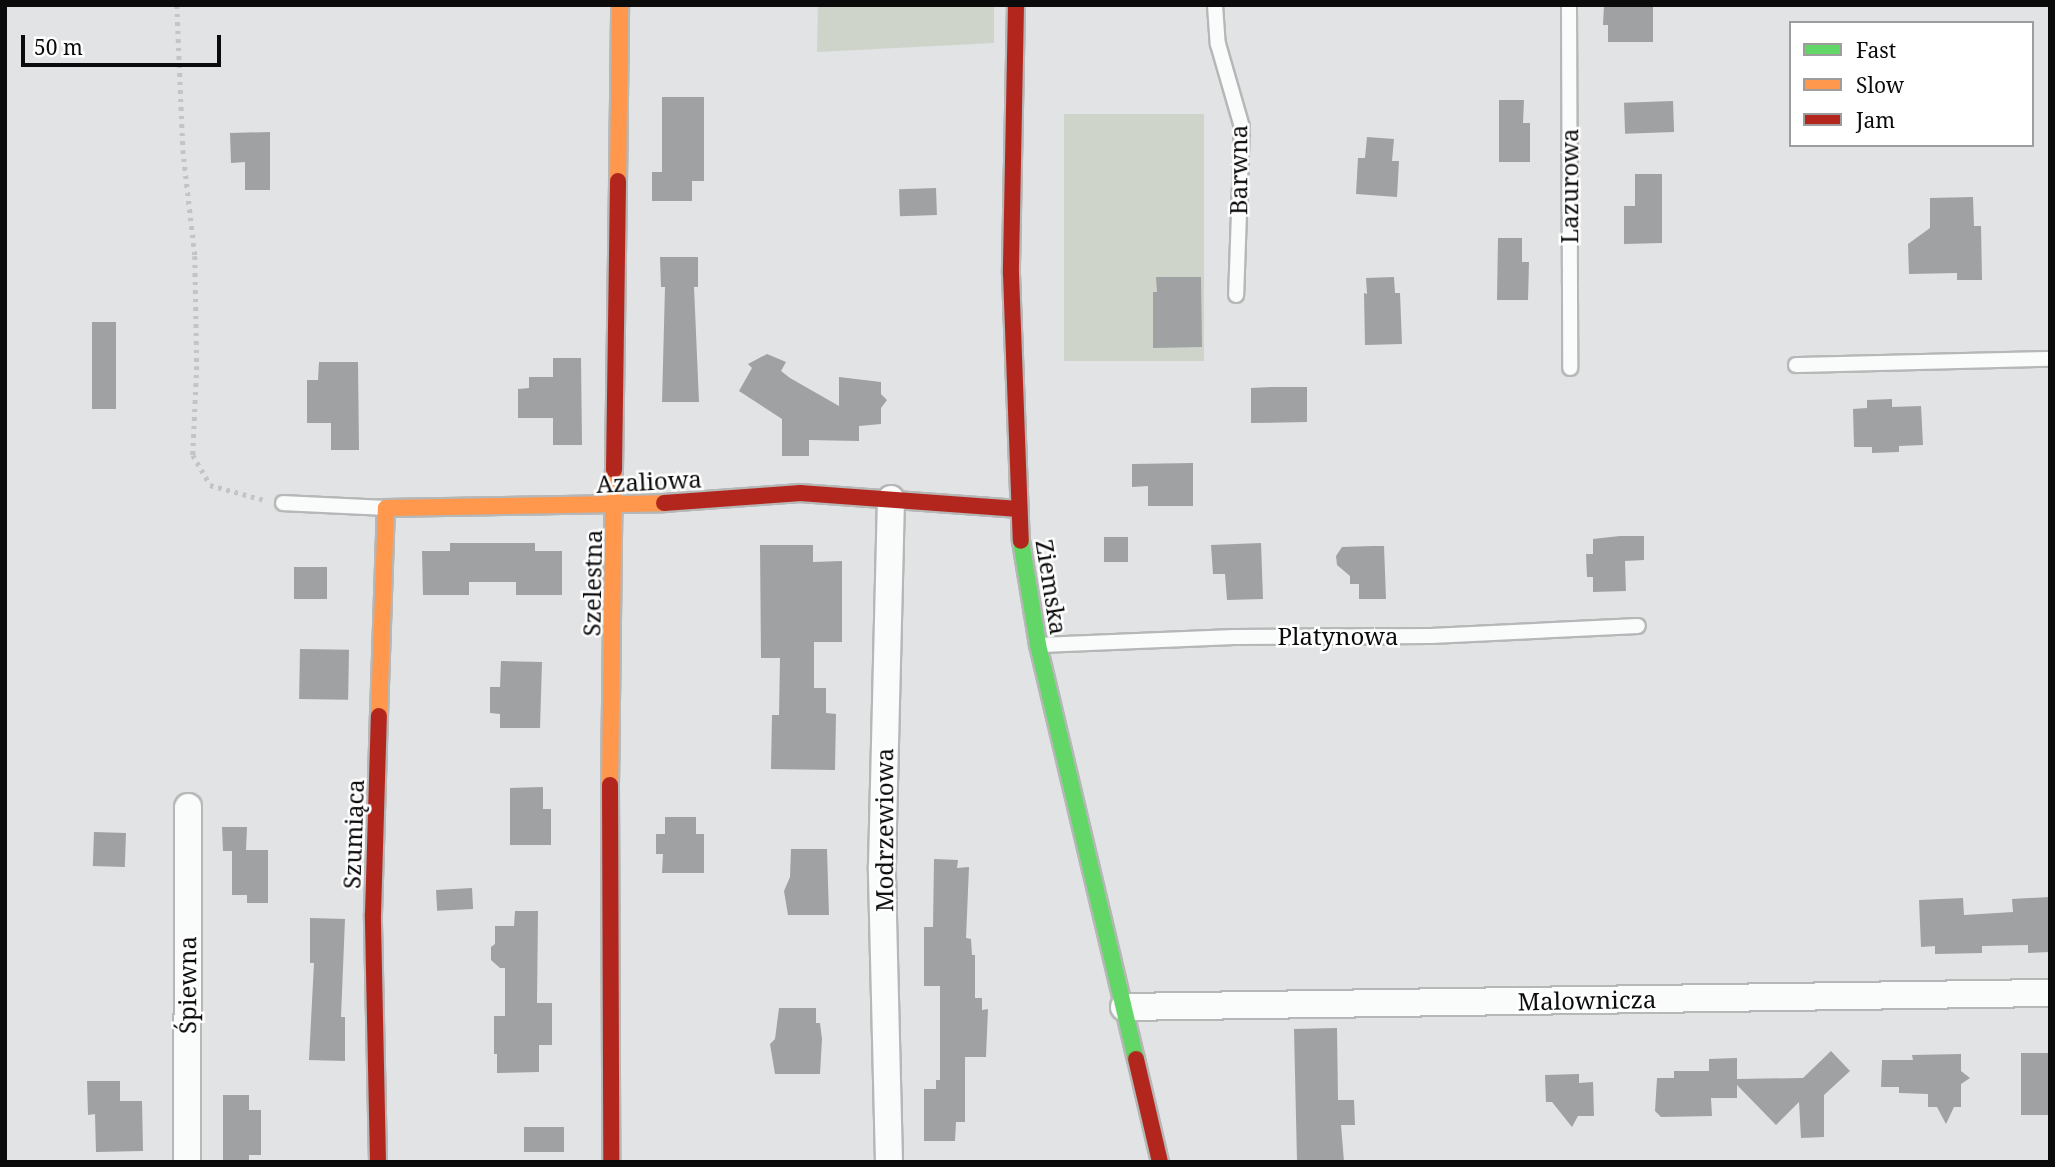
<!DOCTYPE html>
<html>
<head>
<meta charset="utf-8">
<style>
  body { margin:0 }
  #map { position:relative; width:2055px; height:1167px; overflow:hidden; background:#e1e3e4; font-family:"Noto Serif",serif }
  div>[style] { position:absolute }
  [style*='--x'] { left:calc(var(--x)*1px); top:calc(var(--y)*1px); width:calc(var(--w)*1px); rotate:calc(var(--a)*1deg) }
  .green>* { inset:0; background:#ced4ca; transform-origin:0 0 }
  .building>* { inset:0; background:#a0a1a2; transform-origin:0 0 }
  .path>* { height:4.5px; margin-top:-2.25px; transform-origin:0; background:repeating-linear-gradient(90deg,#c3c4c4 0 3.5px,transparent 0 8.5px) }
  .roads { filter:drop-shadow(2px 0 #b6b7b7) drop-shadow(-2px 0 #b6b7b7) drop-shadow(0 2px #b6b7b7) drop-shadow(0 -2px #b6b7b7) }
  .lane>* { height:14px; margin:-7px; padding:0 7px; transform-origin:7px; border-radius:7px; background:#fafbfb }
  .street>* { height:26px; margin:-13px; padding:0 13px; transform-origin:13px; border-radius:13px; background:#fafbfb }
  .fast>* { height:16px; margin:-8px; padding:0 8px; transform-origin:8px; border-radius:8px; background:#63d668 }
  .slow>* { height:16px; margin:-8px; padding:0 8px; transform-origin:8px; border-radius:8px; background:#ff974d }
  .jam>* { height:16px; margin:-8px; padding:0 8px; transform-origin:8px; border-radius:8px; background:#b3261e }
  span { translate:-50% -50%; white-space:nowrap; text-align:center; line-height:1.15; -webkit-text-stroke:5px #fff; paint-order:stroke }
  .street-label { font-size:24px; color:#0b0b0c }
  .frame { position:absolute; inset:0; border:7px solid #0b0b0c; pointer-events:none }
  .legend { position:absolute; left:1789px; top:21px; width:245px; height:126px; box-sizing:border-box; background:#fff; border:2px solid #9d9d9e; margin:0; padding:9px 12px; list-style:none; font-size:21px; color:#0b0b0c }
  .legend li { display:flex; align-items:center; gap:14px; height:35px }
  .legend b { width:35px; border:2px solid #9d9d9e }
  .scale { position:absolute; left:21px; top:35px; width:200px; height:32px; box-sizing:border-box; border:4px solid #0b0b0c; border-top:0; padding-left:9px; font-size:21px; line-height:24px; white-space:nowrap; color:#0b0b0c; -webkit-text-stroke:5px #fff; paint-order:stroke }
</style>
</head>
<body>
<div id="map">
  <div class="green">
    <i style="clip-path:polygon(818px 5px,994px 5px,994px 43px,817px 52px)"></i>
    <i style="left:1204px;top:114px;width:247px;height:140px;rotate:90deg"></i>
  </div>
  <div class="building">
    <i style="clip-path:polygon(1604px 5px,1653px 5px,1653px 42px,1608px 42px,1608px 25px,1603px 25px)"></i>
    <i style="clip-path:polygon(662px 97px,704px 97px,704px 181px,692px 181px,692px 201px,652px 201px,652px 172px,662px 172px)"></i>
    <i style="clip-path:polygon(1499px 100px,1524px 100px,1523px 123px,1530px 123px,1530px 162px,1499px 162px)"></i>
    <i style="left:1673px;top:101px;width:31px;height:49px;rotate:88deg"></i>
    <i style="clip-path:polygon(270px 132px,270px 190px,245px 190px,245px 162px,231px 163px,230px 133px)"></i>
    <i style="clip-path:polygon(1367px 137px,1394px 139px,1392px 161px,1399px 161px,1397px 197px,1356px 194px,1358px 158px,1365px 158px)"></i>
    <i style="clip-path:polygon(1635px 174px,1662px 174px,1662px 243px,1624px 244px,1624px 206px,1635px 206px)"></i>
    <i style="left:936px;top:188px;width:27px;height:37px;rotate:88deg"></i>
    <i style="clip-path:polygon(1973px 197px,1974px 226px,1981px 226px,1982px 280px,1957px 280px,1957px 273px,1909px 274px,1908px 244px,1930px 228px,1930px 198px)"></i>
    <i style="clip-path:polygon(1498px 238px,1522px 238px,1522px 262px,1529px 262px,1528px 300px,1497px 300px)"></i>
    <i style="clip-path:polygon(660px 257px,698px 257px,698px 287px,694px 287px,699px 402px,662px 402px,665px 287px,661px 287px)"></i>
    <i style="clip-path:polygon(1156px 277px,1201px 277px,1202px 347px,1153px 348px,1153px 292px,1157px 292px)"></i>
    <i style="clip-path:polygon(1394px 277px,1395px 293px,1400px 293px,1402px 344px,1365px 345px,1364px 293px,1367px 294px,1366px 278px)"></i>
    <i style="left:92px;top:322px;width:24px;height:87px"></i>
    <i style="clip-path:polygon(767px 354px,786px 362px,781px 371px,790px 378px,839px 406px,839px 377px,881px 382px,881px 394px,887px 400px,881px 408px,881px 424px,859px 426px,859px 441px,809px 440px,809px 456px,782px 456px,782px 419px,739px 391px,752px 368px,748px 364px)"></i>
    <i style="clip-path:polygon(553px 358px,581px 358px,582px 445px,553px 445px,553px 418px,518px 418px,518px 389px,529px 388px,529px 377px,553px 377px)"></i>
    <i style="clip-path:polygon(319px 362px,358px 362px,359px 450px,331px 450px,331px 423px,307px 423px,307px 380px,318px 380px)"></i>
    <i style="clip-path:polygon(1272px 387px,1307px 387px,1307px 422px,1251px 423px,1251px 388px)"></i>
    <i style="clip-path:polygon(1892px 399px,1892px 407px,1921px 406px,1923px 445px,1899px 446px,1899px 452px,1872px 453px,1872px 447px,1854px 447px,1853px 409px,1867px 408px,1867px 400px)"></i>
    <i style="clip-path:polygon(1193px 463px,1193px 506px,1148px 506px,1148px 486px,1132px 487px,1132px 464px)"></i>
    <i style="clip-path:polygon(1620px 536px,1644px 536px,1644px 560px,1625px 561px,1626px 591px,1593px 592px,1593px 577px,1587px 577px,1586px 554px,1593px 554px,1593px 539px)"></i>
    <i style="left:1104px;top:537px;width:24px;height:25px"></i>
    <i style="clip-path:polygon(450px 543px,535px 543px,535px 551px,562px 551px,562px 595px,516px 595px,516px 582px,469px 582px,469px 595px,423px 595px,422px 551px,450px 551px)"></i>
    <i style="clip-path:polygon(1261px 543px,1263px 599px,1227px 600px,1225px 574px,1213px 574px,1211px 545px)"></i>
    <i style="clip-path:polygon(760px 545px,813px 545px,813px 562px,842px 561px,842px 642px,814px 642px,814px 688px,826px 688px,826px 713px,836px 714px,835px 770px,771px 769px,772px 715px,779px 715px,780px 658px,761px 658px)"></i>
    <i style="clip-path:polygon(1373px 546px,1384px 546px,1386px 599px,1359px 599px,1359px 584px,1350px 584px,1350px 576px,1337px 565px,1336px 556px,1342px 547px)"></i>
    <i style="left:327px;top:567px;width:32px;height:33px;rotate:90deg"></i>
    <i style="left:300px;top:649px;width:49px;height:50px;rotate:1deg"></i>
    <i style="clip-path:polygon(501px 661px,542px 662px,540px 728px,500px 728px,500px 714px,490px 713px,490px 687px,500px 687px)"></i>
    <i style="clip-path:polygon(543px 787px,543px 809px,551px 809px,551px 845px,510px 845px,510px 788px)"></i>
    <i style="clip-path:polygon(665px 817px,696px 817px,696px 834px,704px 834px,704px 873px,662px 873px,663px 854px,656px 854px,656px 834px,665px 834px)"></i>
    <i style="clip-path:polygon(222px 827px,247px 827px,246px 850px,268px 850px,268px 903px,247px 903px,247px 895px,232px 895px,232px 851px,223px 851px)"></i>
    <i style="left:94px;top:832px;width:32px;height:34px;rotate:2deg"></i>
    <i style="clip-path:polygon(791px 849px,827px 849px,829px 915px,788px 915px,784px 891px,790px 877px)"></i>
    <i style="clip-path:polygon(934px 859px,958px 860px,957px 868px,969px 867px,966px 938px,971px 939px,972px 955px,975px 955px,975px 998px,982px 998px,982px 1010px,988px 1009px,986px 1057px,965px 1057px,965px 1122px,956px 1122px,955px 1141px,924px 1141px,924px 1089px,936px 1089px,936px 1080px,940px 1080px,940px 986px,924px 986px,924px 927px,933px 927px)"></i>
    <i style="left:472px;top:888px;width:21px;height:36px;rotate:87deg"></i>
    <i style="clip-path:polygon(2050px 897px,2050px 952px,2028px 953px,2028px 945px,1982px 946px,1982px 953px,1935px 954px,1935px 946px,1921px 947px,1919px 900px,1963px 898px,1964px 915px,2013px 912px,2012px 899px)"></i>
    <i style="clip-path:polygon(515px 911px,538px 911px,537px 1003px,552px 1003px,552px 1045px,539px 1045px,539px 1072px,497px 1073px,497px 1054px,494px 1054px,494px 1016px,505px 1016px,505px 968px,500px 968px,491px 960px,491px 947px,495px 944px,495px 926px,514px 926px)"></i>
    <i style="clip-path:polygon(310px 918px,345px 919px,341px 1017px,345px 1017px,345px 1061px,309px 1060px,314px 963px,310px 963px)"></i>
    <i style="clip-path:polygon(779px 1008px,816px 1008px,816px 1023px,820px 1023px,822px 1039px,820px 1074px,775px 1074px,770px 1044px,775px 1039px)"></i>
    <i style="clip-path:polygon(1337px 1028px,1338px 1100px,1354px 1100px,1355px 1125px,1341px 1125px,1344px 1162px,1297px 1162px,1294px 1029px)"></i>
    <i style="clip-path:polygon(1831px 1051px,1850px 1071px,1824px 1095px,1824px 1137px,1801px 1138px,1799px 1102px,1776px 1125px,1737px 1085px,1737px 1098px,1711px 1098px,1712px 1116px,1661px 1117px,1655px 1111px,1657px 1078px,1674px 1078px,1674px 1071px,1709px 1071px,1709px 1059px,1737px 1058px,1737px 1079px,1803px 1078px)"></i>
    <i style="left:2050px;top:1053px;width:62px;height:29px;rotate:90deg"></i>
    <i style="clip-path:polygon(1961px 1054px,1961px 1071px,1970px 1078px,1961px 1084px,1961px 1107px,1954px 1107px,1946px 1124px,1937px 1107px,1928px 1107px,1928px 1094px,1899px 1093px,1899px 1087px,1881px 1087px,1882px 1060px,1913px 1060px,1912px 1055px)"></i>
    <i style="clip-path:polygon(1579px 1074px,1579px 1083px,1593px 1082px,1594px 1116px,1578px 1116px,1572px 1127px,1552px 1102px,1546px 1102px,1545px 1075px)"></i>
    <i style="clip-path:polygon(87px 1081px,120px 1081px,120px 1101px,142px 1101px,143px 1151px,96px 1152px,95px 1114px,88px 1115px)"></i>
    <i style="clip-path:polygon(223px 1095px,249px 1095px,249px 1110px,261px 1110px,261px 1155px,249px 1155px,249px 1162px,223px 1162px)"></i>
    <i style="left:524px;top:1127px;width:40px;height:25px"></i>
  </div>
  <div class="path">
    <i style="--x:177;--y:5;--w:145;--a:87.6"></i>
    <i style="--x:183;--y:150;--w:107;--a:83.5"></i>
    <i style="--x:195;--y:256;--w:110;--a:89"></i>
    <i style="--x:197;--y:366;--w:89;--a:92.6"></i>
    <i style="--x:193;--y:455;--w:34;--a:60"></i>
    <i style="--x:210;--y:485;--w:56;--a:15.5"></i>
  </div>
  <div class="roads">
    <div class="lane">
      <i style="--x:1215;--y:5;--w:39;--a:86"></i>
      <i style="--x:1218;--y:44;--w:86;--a:73.9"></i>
      <i style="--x:1242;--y:127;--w:168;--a:92"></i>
      <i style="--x:1569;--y:5;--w:363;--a:89.8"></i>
      <i style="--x:1796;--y:365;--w:254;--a:-1.4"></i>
      <i style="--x:283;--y:503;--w:102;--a:2.8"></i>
      <i style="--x:1041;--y:645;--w:193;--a:-2.4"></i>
      <i style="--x:1234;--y:637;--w:197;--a:-0.3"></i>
      <i style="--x:1431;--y:636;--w:207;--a:-2.8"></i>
    </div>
    <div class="street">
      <i style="--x:1124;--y:1007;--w:926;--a:-0.87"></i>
      <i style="--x:187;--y:1162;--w:355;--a:-89.8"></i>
      <i style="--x:889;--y:1162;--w:296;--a:-91.4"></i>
      <i style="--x:882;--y:866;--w:367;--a:-88.6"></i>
    </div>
    <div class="fast">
      <i style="--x:1021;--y:541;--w:105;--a:80.7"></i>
      <i style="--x:1038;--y:645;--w:425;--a:76.7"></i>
    </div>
    <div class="slow">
      <i style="--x:618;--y:181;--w:176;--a:-89.3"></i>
      <i style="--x:379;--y:716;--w:208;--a:-88.1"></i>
      <i style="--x:386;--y:508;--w:278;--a:-1"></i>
      <i style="--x:610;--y:785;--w:315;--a:-89.3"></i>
    </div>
    <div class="jam">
      <i style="--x:1016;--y:5;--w:269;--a:91.1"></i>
      <i style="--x:1011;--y:274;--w:267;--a:87.9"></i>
      <i style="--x:614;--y:470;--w:289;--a:-89.2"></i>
      <i style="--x:664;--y:503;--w:137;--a:-4.2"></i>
      <i style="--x:801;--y:493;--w:217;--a:4.2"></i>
      <i style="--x:610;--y:785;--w:377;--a:89.8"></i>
      <i style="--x:1136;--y:1059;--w:106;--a:76.9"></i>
      <i style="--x:378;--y:1162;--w:248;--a:-91.2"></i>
      <i style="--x:373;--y:914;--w:198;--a:-88.3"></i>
    </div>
  </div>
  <div class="street-label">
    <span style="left:1238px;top:170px;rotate:-90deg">Barwna</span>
    <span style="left:1569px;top:186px;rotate:-90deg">Lazurowa</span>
    <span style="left:649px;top:481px;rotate:-3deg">Azaliowa</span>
    <span style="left:592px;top:583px;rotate:-89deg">Szelestna</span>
    <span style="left:1052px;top:587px;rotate:81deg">Ziemska</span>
    <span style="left:1338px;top:636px">Platynowa</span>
    <span style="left:884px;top:830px;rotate:-90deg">Modrzewiowa</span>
    <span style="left:353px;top:834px;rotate:-88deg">Szumiąca</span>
    <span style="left:187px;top:985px;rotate:-90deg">Śpiewna</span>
    <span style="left:1587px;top:1000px;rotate:-1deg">Malownicza</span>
  </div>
  <div class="frame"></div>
  <ul class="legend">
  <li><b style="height:9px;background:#63d668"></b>Fast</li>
  <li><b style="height:9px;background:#ff974d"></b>Slow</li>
  <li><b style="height:9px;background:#b3261e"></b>Jam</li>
  </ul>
  <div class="scale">50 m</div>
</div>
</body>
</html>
